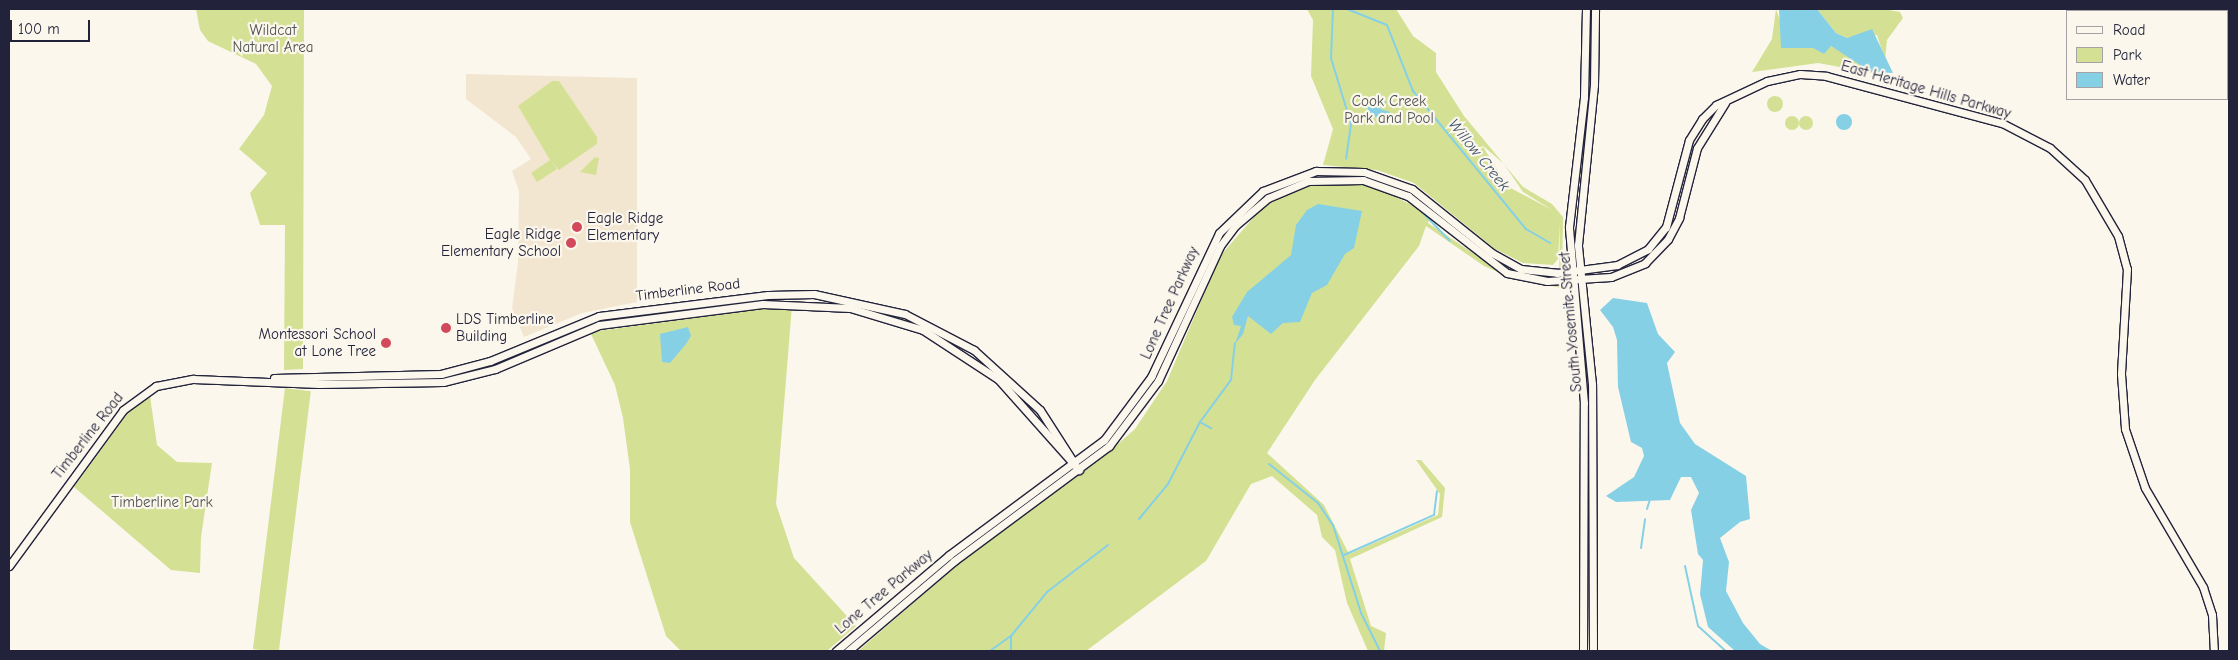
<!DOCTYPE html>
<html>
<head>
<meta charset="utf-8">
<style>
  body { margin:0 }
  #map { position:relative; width:2238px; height:660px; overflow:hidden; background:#fbf7ec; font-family:"Comic Neue",sans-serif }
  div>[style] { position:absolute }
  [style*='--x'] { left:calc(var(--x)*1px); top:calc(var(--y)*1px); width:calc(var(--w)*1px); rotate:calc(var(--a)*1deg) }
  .built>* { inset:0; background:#f3e6d1 }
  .green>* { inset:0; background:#d4e194; transform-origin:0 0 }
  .round { border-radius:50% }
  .water>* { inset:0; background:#86d0e6 }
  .stream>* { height:2px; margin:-1px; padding:0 1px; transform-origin:1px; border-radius:1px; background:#86d0e6 }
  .roads { filter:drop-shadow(1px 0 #22223b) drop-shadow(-1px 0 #22223b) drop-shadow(0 1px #22223b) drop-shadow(0 -1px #22223b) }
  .secondary>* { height:7px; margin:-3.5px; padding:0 3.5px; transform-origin:3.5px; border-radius:3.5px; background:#fbf7ec }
  .dots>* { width:14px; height:14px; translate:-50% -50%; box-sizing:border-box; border:2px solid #fbf7ec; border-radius:50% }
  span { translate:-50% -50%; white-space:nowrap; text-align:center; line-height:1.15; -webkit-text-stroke:4.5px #fbf7ec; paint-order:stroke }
  .park-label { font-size:15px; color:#4e5251 }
  .street-label { font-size:15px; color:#22223b }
  .poi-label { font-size:15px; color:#22223b }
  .left { translate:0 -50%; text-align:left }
  .right { translate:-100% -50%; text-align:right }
  .water-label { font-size:16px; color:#40566e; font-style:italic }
  .frame { position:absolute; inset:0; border:10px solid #22223b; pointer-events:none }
  .legend { position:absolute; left:2066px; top:10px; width:162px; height:90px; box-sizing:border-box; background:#fbf7ec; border:1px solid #a4a2a5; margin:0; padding:6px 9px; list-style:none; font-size:15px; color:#22223b }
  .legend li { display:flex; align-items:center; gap:10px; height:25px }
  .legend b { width:25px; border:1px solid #a4a2a5 }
  .scale { position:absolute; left:10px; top:20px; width:80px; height:22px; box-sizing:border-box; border:2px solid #22223b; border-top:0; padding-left:6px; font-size:15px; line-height:18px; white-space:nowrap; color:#22223b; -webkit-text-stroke:4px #fbf7ec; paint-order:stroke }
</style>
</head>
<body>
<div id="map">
  <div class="built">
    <i style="clip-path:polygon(466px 74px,637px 78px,637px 302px,582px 313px,524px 337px,512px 308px,518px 263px,519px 191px,512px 171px,531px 159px,516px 137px,466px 99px)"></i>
  </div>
  <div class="green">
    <i style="clip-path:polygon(196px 9px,304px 9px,303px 369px,284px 370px,285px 225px,260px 225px,250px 193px,267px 173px,239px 149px,264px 115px,272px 86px,256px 64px,208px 41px,200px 30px)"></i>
    <i style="clip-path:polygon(evenodd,1307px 9px,1396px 9px,1413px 36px,1436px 53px,1436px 72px,1464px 116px,1523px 187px,1552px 204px,1563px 217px,1562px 288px,1514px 279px,1484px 266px,1426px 226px,1419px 246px,1315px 380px,1267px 453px,1324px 505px,1349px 554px,1438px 515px,1440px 494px,1416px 460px,1421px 460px,1445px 488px,1442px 517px,1350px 559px,1371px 626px,1386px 633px,1384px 651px,1368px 651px,1347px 603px,1335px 550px,1322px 537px,1317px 515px,1272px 476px,1251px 484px,1206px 561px,1086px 651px,858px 651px,961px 562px,1101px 459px,1135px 429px,1167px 381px,1220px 256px,1261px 209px,1288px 193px,1308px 185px,1345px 181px,1373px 186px,1416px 207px,1430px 218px,1428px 223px,1500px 271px,1559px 283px,1560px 222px,1558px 259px,1553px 265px,1523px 263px,1495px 249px,1414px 183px,1377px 170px,1323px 165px,1333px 129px,1311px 76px,1313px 20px,1307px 9px,1482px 145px,1504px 164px,1523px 192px,1552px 210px,1507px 186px,1482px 145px)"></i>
    <i style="clip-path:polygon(1776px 9px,1783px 29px,1781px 48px,1831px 46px,1878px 74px,1818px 63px,1752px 72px,1772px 39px)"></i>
    <i style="clip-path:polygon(1817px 9px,1883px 9px,1900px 12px,1903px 18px,1887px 40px,1885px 60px,1877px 35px,1847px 38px,1836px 33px)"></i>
    <i style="clip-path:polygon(552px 81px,559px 81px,597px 137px,597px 144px,559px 170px,551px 161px,557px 169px,537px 182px,531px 173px,550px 160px,518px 106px)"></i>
    <i class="round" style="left:1767px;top:96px;width:16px;height:16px"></i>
    <i class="round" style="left:1785px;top:116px;width:14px;height:14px"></i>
    <i class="round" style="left:1799px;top:116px;width:14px;height:14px"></i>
    <i style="clip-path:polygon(595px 157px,599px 158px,596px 175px,580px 172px)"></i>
    <i style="clip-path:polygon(792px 305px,776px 504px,794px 558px,856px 626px,827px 651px,681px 651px,666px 636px,630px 522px,630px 469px,623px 418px,615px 385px,590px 332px)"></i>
    <i style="left:285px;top:388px;width:26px;height:263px;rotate:7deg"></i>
    <i style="clip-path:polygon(150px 396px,157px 445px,177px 462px,212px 463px,201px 537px,200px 573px,171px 570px,74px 487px,128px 413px)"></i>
  </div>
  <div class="water">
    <i style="clip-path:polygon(1779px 9px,1817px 9px,1836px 33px,1847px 38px,1872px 29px,1893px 73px,1871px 72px,1831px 46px,1824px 54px,1813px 48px,1781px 48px)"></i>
    <i style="clip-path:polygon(1376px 100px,1387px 102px,1380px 109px,1390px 112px,1392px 116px,1384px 118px,1386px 122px,1368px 113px,1368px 103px)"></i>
    <i class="round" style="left:1836px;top:114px;width:16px;height:16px"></i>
    <i style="clip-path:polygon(1318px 204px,1362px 211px,1354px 248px,1345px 254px,1327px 285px,1312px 293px,1300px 322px,1283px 323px,1271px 334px,1248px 316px,1243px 334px,1235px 344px,1241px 326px,1234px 325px,1232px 317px,1247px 292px,1291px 255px,1296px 225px,1307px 210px)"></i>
    <i style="clip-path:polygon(1613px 298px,1647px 303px,1658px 334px,1675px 352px,1667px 363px,1680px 423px,1695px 444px,1746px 476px,1750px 519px,1740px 522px,1720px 538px,1729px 562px,1726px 591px,1743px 623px,1760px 644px,1772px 651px,1735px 651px,1708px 627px,1700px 594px,1703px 560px,1698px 554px,1691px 510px,1699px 493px,1691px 477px,1681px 477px,1670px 500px,1616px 502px,1606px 496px,1634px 477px,1644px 456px,1642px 448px,1631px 442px,1618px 387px,1617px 340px,1613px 327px,1600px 310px)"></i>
    <i style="clip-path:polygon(688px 327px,691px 336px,686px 344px,670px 363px,662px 362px,660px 334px)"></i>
  </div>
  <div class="stream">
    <i style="--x:1333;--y:9;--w:49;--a:92.3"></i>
    <i style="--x:1331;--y:58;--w:69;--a:73.1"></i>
    <i style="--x:1351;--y:124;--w:35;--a:98"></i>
    <i style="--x:1347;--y:9;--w:43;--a:21.8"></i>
    <i style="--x:1387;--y:25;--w:71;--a:68.5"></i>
    <i style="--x:1413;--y:91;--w:178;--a:50.7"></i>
    <i style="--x:1526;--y:229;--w:28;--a:30"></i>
    <i style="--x:1422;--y:212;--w:40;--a:46"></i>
    <i style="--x:1200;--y:422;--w:13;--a:29"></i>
    <i style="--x:1269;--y:464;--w:63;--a:38.5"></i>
    <i style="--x:1318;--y:503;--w:27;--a:56"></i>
    <i style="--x:1333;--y:525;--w:92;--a:72.3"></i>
    <i style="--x:1361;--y:613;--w:42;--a:63.4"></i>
    <i style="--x:1647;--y:509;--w:10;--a:-73"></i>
    <i style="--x:1139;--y:519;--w:45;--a:-50.4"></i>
    <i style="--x:1168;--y:484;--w:70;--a:-62.7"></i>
    <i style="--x:1200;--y:422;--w:52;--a:-53.6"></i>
    <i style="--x:1231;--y:380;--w:37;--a:-84"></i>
    <i style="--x:1641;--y:548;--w:29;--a:-82"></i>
    <i style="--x:1344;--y:555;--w:98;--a:-24"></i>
    <i style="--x:1434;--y:515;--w:24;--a:-83"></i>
    <i style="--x:1685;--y:566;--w:61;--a:77.8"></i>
    <i style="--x:1698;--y:626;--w:38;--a:42"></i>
    <i style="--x:1011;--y:636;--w:15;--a:90"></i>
    <i style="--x:990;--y:651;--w:26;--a:-36"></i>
    <i style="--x:1011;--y:636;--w:57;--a:-50.7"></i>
    <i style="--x:1047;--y:592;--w:77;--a:-37.6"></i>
  </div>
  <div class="roads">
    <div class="secondary">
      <i style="--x:274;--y:378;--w:167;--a:-1.4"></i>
      <i style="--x:441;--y:374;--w:51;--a:-14.9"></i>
      <i style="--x:490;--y:361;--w:118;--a:-22.4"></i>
      <i style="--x:599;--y:316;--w:170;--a:-7.1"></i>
      <i style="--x:768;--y:295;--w:46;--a:-1.2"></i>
      <i style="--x:814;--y:294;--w:93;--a:12.4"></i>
      <i style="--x:905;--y:314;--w:78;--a:27.6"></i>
      <i style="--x:974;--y:350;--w:89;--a:42.3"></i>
      <i style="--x:1040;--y:410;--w:63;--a:57.3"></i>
      <i style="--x:9;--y:566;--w:193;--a:-53.8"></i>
      <i style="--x:123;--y:410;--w:41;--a:-36"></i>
      <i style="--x:156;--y:386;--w:38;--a:-11"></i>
      <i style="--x:193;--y:379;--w:126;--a:2.3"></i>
      <i style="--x:319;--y:384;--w:124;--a:-0.9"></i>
      <i style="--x:443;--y:382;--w:54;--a:-14"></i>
      <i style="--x:495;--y:369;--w:113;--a:-22.9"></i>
      <i style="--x:599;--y:325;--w:165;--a:-7.3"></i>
      <i style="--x:763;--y:304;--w:87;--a:2.6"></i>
      <i style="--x:850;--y:308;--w:76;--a:16.8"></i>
      <i style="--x:923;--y:330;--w:90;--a:33.2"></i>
      <i style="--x:998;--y:379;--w:122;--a:48.3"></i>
      <i style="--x:836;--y:651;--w:148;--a:-40.3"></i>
      <i style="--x:949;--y:555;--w:193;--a:-36.6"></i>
      <i style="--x:1104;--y:440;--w:79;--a:-53.3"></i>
      <i style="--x:1151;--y:377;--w:159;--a:-64.7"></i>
      <i style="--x:1219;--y:233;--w:61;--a:-43.7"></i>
      <i style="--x:1263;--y:191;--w:57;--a:-20.7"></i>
      <i style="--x:1316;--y:171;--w:48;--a:1.2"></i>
      <i style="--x:1364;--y:172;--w:51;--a:19.5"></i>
      <i style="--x:1412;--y:189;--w:102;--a:38.7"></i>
      <i style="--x:1492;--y:253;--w:33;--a:29"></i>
      <i style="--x:1521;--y:269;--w:36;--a:6"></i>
      <i style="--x:1557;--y:273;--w:61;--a:-7.6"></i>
      <i style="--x:1617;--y:265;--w:35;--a:-27"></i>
      <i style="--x:1648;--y:249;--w:28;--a:-51"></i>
      <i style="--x:1666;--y:227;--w:90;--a:-75.2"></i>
      <i style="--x:1689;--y:140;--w:25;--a:-58"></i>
      <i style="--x:1702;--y:119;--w:20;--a:-45"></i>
      <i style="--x:1716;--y:105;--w:56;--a:-25.2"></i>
      <i style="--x:1767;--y:81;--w:34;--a:-12"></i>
      <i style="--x:1800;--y:74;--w:26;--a:4"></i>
      <i style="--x:1826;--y:76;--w:182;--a:15"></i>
      <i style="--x:2002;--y:123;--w:54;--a:27.5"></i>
      <i style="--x:2050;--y:148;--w:47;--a:42.4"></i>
      <i style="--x:2085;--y:180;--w:65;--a:59.5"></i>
      <i style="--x:2118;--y:236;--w:34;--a:75"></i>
      <i style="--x:2127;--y:269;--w:105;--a:93.3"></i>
      <i style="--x:2121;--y:374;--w:55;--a:85.8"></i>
      <i style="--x:2125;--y:429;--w:62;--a:71.3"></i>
      <i style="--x:2145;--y:488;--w:115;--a:59.6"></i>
      <i style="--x:2203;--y:587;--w:29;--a:72"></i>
      <i style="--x:2212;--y:615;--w:36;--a:87"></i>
      <i style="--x:848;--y:651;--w:139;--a:-40.3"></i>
      <i style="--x:954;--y:561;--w:193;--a:-36.6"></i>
      <i style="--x:1109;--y:446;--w:81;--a:-53"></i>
      <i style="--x:1158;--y:381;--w:149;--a:-65.3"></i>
      <i style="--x:1220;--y:246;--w:26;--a:-53"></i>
      <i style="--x:1236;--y:225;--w:42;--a:-40.2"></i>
      <i style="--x:1268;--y:198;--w:43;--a:-23"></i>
      <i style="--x:1308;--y:181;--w:55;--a:-1"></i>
      <i style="--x:1363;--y:180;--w:48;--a:19.6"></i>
      <i style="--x:1408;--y:196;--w:125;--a:37.9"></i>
      <i style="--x:1507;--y:273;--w:41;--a:11.3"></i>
      <i style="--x:1547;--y:281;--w:64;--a:-3.6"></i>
      <i style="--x:1611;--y:277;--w:37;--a:-22"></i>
      <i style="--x:1645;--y:263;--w:33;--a:-46"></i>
      <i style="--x:1668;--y:239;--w:24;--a:-62"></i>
      <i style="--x:1679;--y:218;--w:72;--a:-75.6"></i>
      <i style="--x:1697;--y:148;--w:53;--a:-58.1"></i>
      <i style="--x:1583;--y:651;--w:248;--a:-89.8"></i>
      <i style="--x:1584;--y:403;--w:177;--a:-94.9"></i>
      <i style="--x:1569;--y:227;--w:131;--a:-83.4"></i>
      <i style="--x:1584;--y:97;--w:88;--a:-88.7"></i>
      <i style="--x:1593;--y:651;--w:267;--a:-90.2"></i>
      <i style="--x:1592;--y:384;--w:140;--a:-95.8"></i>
      <i style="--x:1578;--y:245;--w:161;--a:-84.3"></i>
      <i style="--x:1594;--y:85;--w:76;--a:-89.2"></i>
    </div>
  </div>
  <div class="dots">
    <i style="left:577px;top:227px;background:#d1495b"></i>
    <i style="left:571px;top:243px;background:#d1495b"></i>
    <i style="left:446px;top:328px;background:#d1495b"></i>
    <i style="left:386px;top:343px;background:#d1495b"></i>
  </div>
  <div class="park-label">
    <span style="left:273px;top:39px">Wildcat<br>Natural Area</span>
    <span style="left:1389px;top:110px">Cook Creek<br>Park and Pool</span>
    <span style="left:162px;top:503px">Timberline Park</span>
  </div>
  <div class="street-label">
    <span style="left:1926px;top:90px;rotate:16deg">East Heritage Hills Parkway</span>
    <span style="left:688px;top:290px;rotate:-7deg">Timberline Road</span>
    <span style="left:1170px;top:303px;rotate:-66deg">Lone Tree Parkway</span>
    <span style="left:1571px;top:322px;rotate:-95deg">South Yosemite Street</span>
    <span style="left:88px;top:436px;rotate:-52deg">Timberline Road</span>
    <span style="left:884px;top:592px;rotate:-40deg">Lone Tree Parkway</span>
  </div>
  <div class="poi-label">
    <span class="left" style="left:587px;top:227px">Eagle Ridge<br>Elementary</span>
    <span class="right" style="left:561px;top:243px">Eagle Ridge<br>Elementary School</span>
    <span class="left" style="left:456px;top:328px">LDS Timberline<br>Building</span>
    <span class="right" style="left:376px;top:343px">Montessori School<br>at Lone Tree</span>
  </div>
  <div class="water-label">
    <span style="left:1479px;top:155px;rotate:51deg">Willow Creek</span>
  </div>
  <div class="frame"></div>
  <ul class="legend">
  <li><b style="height:6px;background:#fbf7ec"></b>Road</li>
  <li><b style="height:14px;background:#d4e194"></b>Park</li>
  <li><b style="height:14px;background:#86d0e6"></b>Water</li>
  </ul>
  <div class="scale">100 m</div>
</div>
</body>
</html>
